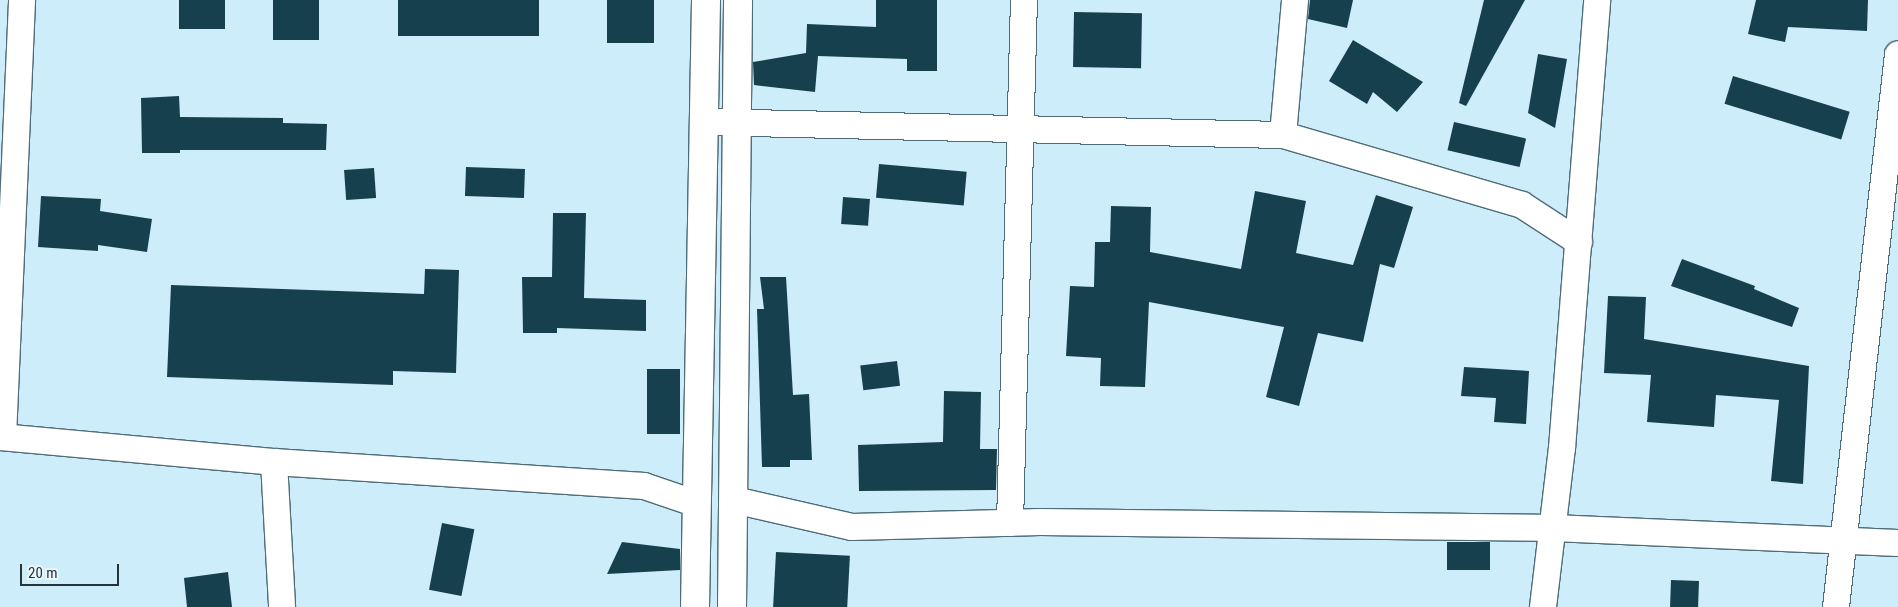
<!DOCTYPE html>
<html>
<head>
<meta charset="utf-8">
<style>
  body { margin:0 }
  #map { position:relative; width:1898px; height:607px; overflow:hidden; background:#ccedf9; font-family:"Roboto Condensed",sans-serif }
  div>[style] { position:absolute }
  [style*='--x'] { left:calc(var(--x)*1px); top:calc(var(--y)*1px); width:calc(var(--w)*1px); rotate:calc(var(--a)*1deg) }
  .building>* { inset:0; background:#16404d; transform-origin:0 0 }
  .roads { filter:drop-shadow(1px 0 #4f6c77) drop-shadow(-1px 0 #4f6c77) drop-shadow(0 1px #4f6c77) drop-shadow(0 -1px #4f6c77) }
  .street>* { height:26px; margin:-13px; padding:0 13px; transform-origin:13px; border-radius:13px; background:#fff }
  .secondary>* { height:28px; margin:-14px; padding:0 14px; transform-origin:14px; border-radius:14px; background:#fff }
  span { translate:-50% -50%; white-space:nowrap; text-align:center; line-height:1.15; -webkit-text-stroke:5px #eaf7fc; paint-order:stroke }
  .scale { position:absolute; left:20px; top:564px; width:99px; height:22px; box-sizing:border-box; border:2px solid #263338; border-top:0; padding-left:6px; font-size:15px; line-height:18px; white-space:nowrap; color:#263338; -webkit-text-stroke:4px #eaf7fc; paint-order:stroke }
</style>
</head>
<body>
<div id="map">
  <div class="building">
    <i style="left:179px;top:0;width:46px;height:29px"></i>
    <i style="left:273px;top:0;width:46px;height:40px"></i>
    <i style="left:398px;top:0;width:141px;height:36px"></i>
    <i style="left:607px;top:0;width:47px;height:43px"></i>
    <i style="clip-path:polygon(876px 0,937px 0,937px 71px,907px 71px,907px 59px,818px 56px,815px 92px,754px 85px,753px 62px,806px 53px,807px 24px,876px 27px)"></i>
    <i style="clip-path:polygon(1310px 0,1353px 0,1347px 28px,1308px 19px)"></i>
    <i style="clip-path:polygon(1484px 0,1525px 0,1466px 106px,1459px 103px)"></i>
    <i style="clip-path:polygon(1756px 0,1868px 0,1867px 31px,1788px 27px,1785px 42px,1748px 34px)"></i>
    <i style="left:1074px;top:12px;width:68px;height:55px;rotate:1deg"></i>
    <i style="clip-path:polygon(1353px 40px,1423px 82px,1397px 112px,1373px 92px,1367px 104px,1329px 81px)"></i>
    <i style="clip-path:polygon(1538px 54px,1567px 59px,1555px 128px,1528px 113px)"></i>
    <i style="left:1733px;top:76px;width:122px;height:29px;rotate:17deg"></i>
    <i style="clip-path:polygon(179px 96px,180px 117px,283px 118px,283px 123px,327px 124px,326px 150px,180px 150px,180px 153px,142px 153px,141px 98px)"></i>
    <i style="left:1454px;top:122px;width:74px;height:29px;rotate:13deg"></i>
    <i style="left:879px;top:164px;width:88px;height:34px;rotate:5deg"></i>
    <i style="left:466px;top:167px;width:59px;height:29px;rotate:2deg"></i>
    <i style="left:374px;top:168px;width:30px;height:30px;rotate:86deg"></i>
    <i style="clip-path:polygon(1255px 191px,1306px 201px,1296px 253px,1353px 265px,1376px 195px,1413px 207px,1394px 268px,1380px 264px,1363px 342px,1318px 333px,1299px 406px,1266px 397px,1284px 327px,1149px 302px,1145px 387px,1100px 386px,1101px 358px,1066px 356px,1070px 286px,1094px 287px,1095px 242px,1110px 242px,1111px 206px,1151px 207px,1150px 252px,1241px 269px)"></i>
    <i style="clip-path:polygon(41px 196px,101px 199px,100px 211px,152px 219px,147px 252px,98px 245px,98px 251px,38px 247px)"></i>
    <i style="left:843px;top:197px;width:27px;height:27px;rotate:4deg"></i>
    <i style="clip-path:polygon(553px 213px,586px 213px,584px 298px,646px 300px,646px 331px,557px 328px,557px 333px,523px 333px,522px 277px,552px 277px)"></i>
    <i style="clip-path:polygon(1682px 259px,1755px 286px,1754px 289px,1799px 308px,1792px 327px,1671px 286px)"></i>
    <i style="clip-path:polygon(425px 269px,459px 270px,456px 373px,393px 371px,393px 385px,167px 377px,171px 285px,424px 294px)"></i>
    <i style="clip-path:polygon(760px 277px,786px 277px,793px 395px,809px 394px,812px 460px,790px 460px,790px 467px,762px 467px,757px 309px,764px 309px)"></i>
    <i style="clip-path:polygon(1608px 296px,1646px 297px,1644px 339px,1809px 366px,1803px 484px,1771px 481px,1779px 400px,1716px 395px,1714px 427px,1647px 422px,1651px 375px,1604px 373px)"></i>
    <i style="left:897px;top:361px;width:25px;height:37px;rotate:83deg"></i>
    <i style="clip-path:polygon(1464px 367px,1529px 371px,1526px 424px,1494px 422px,1496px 398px,1461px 396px)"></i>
    <i style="left:647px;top:369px;width:33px;height:65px"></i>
    <i style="clip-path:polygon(944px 391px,981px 392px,980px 449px,997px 449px,996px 490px,859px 491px,858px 445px,943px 442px)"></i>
    <i style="left:442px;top:523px;width:33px;height:68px;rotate:11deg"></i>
    <i style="clip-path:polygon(622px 542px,680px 549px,680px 570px,607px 574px)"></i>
    <i style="left:1447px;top:542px;width:43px;height:28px"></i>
    <i style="left:776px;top:552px;width:74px;height:55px;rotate:3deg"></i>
    <i style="clip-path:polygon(228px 572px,232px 607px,187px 607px,184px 578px)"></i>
    <i style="left:1671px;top:580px;width:28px;height:27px;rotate:2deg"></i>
  </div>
  <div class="roads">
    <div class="street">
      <i style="--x:704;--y:122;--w:579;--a:1.29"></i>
      <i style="--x:1283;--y:135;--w:249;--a:16.3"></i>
      <i style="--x:1522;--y:205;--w:68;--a:33"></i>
      <i style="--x:1283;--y:135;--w:136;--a:-84.9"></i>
      <i style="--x:0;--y:437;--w:275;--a:5.2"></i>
      <i style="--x:274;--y:462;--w:371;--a:3.7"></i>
      <i style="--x:644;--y:486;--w:56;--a:18.8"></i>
      <i style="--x:3;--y:437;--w:437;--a:-87.5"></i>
      <i style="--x:274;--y:462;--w:145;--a:86.8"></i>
      <i style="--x:734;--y:500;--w:121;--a:12.9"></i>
      <i style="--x:852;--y:527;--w:188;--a:-1.5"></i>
      <i style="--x:1040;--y:522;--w:513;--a:0.67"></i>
      <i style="--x:1553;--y:528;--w:345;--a:2.5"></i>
      <i style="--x:1010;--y:523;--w:523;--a:-88.47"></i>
      <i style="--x:1543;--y:607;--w:160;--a:-83.2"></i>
      <i style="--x:1562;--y:448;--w:449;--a:-85.5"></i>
      <i style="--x:1836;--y:607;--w:556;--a:-83.6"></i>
    </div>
    <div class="secondary">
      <i style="--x:695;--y:607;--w:607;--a:-88.96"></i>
      <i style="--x:732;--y:607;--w:607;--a:-89.43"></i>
    </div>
  </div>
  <div class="scale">20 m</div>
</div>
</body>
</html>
